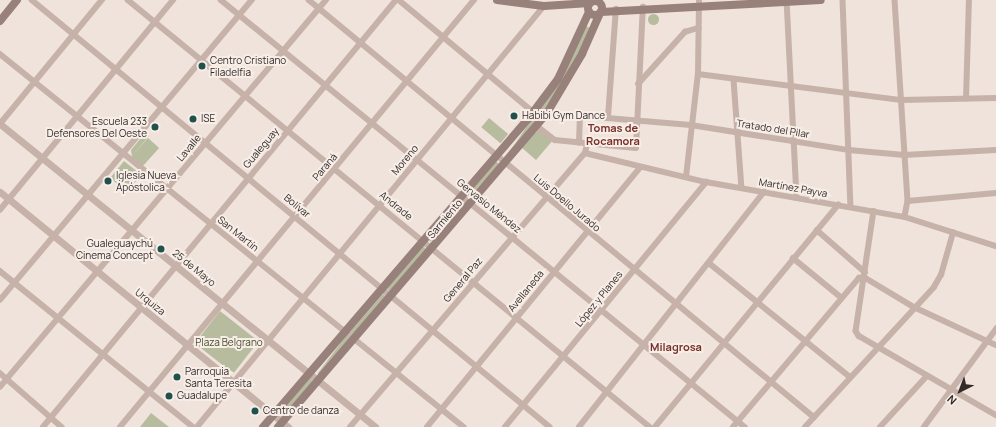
<!DOCTYPE html>
<html>
<head>
<meta charset="utf-8">
<style>
  body { margin:0 }
  #map { position:relative; width:996px; height:427px; overflow:hidden; background:#efe3dc; font-family:Manrope,sans-serif }
  div>[style] { position:absolute }
  [style*='--x'] { left:calc(var(--x)*1px); top:calc(var(--y)*1px); width:calc(var(--w)*1px); rotate:calc(var(--a)*1deg) }
  .green>* { inset:0; background:#b7bc9e; transform-origin:0 0 }
  .round { border-radius:50% }
  .minor>* { height:5.5px; margin:-2.75px; padding:0 2.75px; transform-origin:2.75px; border-radius:2.75px; background:#c6b2a9 }
  .tertiary>* { height:7px; margin:-3.5px; padding:0 3.5px; transform-origin:3.5px; border-radius:3.5px; background:#c6b2a9 }
  .secondary>* { height:8px; margin:-4px; padding:0 4px; transform-origin:4px; border-radius:4px; background:#99817b }
  .secondary>.ring { margin:-4px; padding:0; box-sizing:content-box; background:none; border:8px solid #99817b; border-radius:50% }
  .dots>* { width:11px; height:11px; translate:-50% -50%; box-sizing:border-box; border:2px solid #f7eee8; border-radius:50% }
  span { translate:-50% -50%; white-space:nowrap; text-align:center; line-height:1.15; -webkit-text-stroke:4px #f7eee8; paint-order:stroke }
  .poi-label { font-size:10px; color:#342a28 }
  .left { translate:0 -50%; text-align:left }
  .right { translate:-100% -50%; text-align:right }
  .street-label { font-size:10px; color:#342a28 }
  .park-label { font-size:10px; color:#494f2f }
  .neighbourhood-label { font-size:11px; color:#7a302a; font-weight:700 }
  .north { position:absolute; left:940px; top:371px; width:40px; height:40px; -webkit-text-stroke:3px #f7eee8; paint-order:stroke; rotate:222deg; font-size:11px; font-weight:700; line-height:16px; text-align:center; color:#342a28 }
  .north::after { content:''; display:block; margin:auto; width:14px; height:18px; background:#342a28; clip-path:polygon(50% 0,100% 100%,50% 72%,0 100%) }
</style>
</head>
<body>
<div id="map">
  <div class="green">
    <i class="round" style="left:647.5px;top:13.5px;width:11px;height:11px"></i>
    <i style="clip-path:polygon(586px 26px,590px 28px,580px 53px,545px 109px,542px 106px)"></i>
    <i style="left:489px;top:118px;width:25px;height:12px;rotate:40deg"></i>
    <i style="left:529px;top:123px;width:4px;height:43px;rotate:34deg"></i>
    <i style="clip-path:polygon(539px 129px,554px 139px,536px 160px,521px 147px)"></i>
    <i style="clip-path:polygon(145px 133px,149px 136px,132px 156px,131px 150px)"></i>
    <i style="left:148px;top:138px;width:15px;height:25px;rotate:42deg"></i>
    <i style="left:124px;top:161px;width:22px;height:22px;rotate:39deg"></i>
    <i style="clip-path:polygon(496px 161px,499px 164px,469px 197px,467px 195px)"></i>
    <i style="clip-path:polygon(462px 202px,465px 204px,430px 242px,429px 239px)"></i>
    <i style="clip-path:polygon(423px 246px,427px 250px,390px 292px,387px 288px)"></i>
    <i style="clip-path:polygon(383px 294px,387px 297px,353px 335px,350px 332px)"></i>
    <i style="left:220px;top:311px;width:49px;height:41px;rotate:38deg"></i>
    <i style="left:346px;top:336px;width:5px;height:47px;rotate:37deg"></i>
    <i style="clip-path:polygon(310px 378px,313px 382px,281px 417px,278px 414px)"></i>
    <i style="clip-path:polygon(151px 413px,169px 427px,140px 427px)"></i>
  </div>
  <div class="minor">
    <i style="--x:32;--y:0;--w:671;--a:39.5"></i>
    <i style="--x:128;--y:0;--w:674;--a:39.28"></i>
    <i style="--x:221;--y:0;--w:676;--a:39.18"></i>
    <i style="--x:309;--y:0;--w:655;--a:39.55"></i>
    <i style="--x:399;--y:0;--w:186;--a:39.8"></i>
    <i style="--x:787;--y:0;--w:198;--a:87.1"></i>
    <i style="--x:843;--y:0;--w:207;--a:87.8"></i>
    <i style="--x:895;--y:0;--w:201;--a:86.3"></i>
    <i style="--x:908;--y:201;--w:16;--a:101"></i>
    <i style="--x:0;--y:54;--w:595;--a:38.8"></i>
    <i style="--x:698;--y:74;--w:205;--a:7.3"></i>
    <i style="--x:901;--y:100;--w:95;--a:-1.2"></i>
    <i style="--x:734;--y:80;--w:108;--a:85.8"></i>
    <i style="--x:638;--y:84;--w:70;--a:-47.9"></i>
    <i style="--x:685;--y:32;--w:14;--a:-17"></i>
    <i style="--x:966;--y:99;--w:99;--a:-88.3"></i>
    <i style="--x:538;--y:106;--w:11;--a:38"></i>
    <i style="--x:547;--y:113;--w:144;--a:4.8"></i>
    <i style="--x:691;--y:125;--w:160;--a:9"></i>
    <i style="--x:849;--y:150;--w:55;--a:5.2"></i>
    <i style="--x:904;--y:155;--w:92;--a:-3.1"></i>
    <i style="--x:608;--y:117;--w:108;--a:-85.8"></i>
    <i style="--x:528;--y:119;--w:34;--a:38"></i>
    <i style="--x:555;--y:140;--w:81;--a:5.6"></i>
    <i style="--x:636;--y:148;--w:141;--a:-87.2"></i>
    <i style="--x:0;--y:124;--w:161;--a:-50.6"></i>
    <i style="--x:579;--y:143;--w:28;--a:-88"></i>
    <i style="--x:585;--y:153;--w:124;--a:13.5"></i>
    <i style="--x:706;--y:182;--w:202;--a:10"></i>
    <i style="--x:905;--y:217;--w:96;--a:17.7"></i>
    <i style="--x:686;--y:177;--w:104;--a:-83.4"></i>
    <i style="--x:698;--y:74;--w:74;--a:-89.2"></i>
    <i style="--x:908;--y:201;--w:88;--a:-5.2"></i>
    <i style="--x:0;--y:210;--w:272;--a:-50.5"></i>
    <i style="--x:874;--y:211;--w:121;--a:98.5"></i>
    <i style="--x:856;--y:331;--w:6;--a:59"></i>
    <i style="--x:859;--y:336;--w:158;--a:30"></i>
    <i style="--x:817;--y:230;--w:64;--a:41.2"></i>
    <i style="--x:793;--y:258;--w:63;--a:39.2"></i>
    <i style="--x:709;--y:263;--w:180;--a:38.9"></i>
    <i style="--x:0;--y:271;--w:248;--a:38.9"></i>
    <i style="--x:864;--y:277;--w:58;--a:31"></i>
    <i style="--x:914;--y:307;--w:90;--a:24.9"></i>
    <i style="--x:0;--y:300;--w:392;--a:-50"></i>
    <i style="--x:0;--y:373;--w:82;--a:41.1"></i>
    <i style="--x:0;--y:387;--w:506;--a:-49.89"></i>
    <i style="--x:43;--y:427;--w:554;--a:-50.42"></i>
    <i style="--x:120;--y:427;--w:555;--a:-50.34"></i>
    <i style="--x:197;--y:427;--w:546;--a:-50.5"></i>
    <i style="--x:350;--y:427;--w:361;--a:-49.4"></i>
    <i style="--x:585;--y:153;--w:9;--a:-77"></i>
    <i style="--x:427;--y:427;--w:335;--a:-50.6"></i>
    <i style="--x:505;--y:427;--w:317;--a:-50.6"></i>
    <i style="--x:579;--y:427;--w:299;--a:-51.8"></i>
    <i style="--x:655;--y:427;--w:288;--a:-50.5"></i>
    <i style="--x:733;--y:427;--w:195;--a:-49.8"></i>
    <i style="--x:859;--y:278;--w:5;--a:-11"></i>
    <i style="--x:805;--y:427;--w:190;--a:-47.3"></i>
    <i style="--x:934;--y:287;--w:14;--a:-60"></i>
    <i style="--x:941;--y:275;--w:44;--a:-74.1"></i>
    <i style="--x:880;--y:427;--w:68;--a:-47.4"></i>
    <i style="--x:924;--y:427;--w:122;--a:-53.7"></i>
  </div>
  <div class="tertiary">
    <i style="--x:0;--y:124;--w:482;--a:38.9"></i>
    <i style="--x:0;--y:192;--w:372;--a:39.2"></i>
  </div>
  <div class="secondary">
    <i style="--x:497;--y:0;--w:47;--a:7.3"></i>
    <i style="--x:544;--y:6;--w:46;--a:-3.7"></i>
    <i class="ring" style="left:588px;top:1px;width:6px;height:6px"></i>
    <i style="--x:601;--y:12;--w:220;--a:-3.1"></i>
    <i style="--x:0;--y:21;--w:27;--a:-51"></i>
    <i style="--x:263;--y:427;--w:406;--a:-49.3"></i>
    <i style="--x:528;--y:119;--w:50;--a:-53.1"></i>
    <i style="--x:558;--y:79;--w:74;--a:-65.2"></i>
    <i style="--x:278;--y:427;--w:413;--a:-49.4"></i>
    <i style="--x:547;--y:113;--w:69;--a:-59.3"></i>
    <i style="--x:582;--y:54;--w:45;--a:-66.3"></i>
  </div>
  <div class="dots">
    <i style="left:202px;top:66px;background:#22514c"></i>
    <i style="left:514px;top:116px;background:#22514c"></i>
    <i style="left:193px;top:119px;background:#22514c"></i>
    <i style="left:155px;top:127px;background:#22514c"></i>
    <i style="left:108px;top:181px;background:#22514c"></i>
    <i style="left:161px;top:249px;background:#22514c"></i>
    <i style="left:177px;top:377px;background:#22514c"></i>
    <i style="left:169px;top:396px;background:#22514c"></i>
    <i style="left:255px;top:411px;background:#22514c"></i>
  </div>
  <div class="poi-label">
    <span class="left" style="left:210px;top:66px">Centro Cristiano<br>Filadelfia</span>
    <span class="left" style="left:522px;top:116px">Habibi Gym Dance</span>
    <span class="left" style="left:201px;top:119px">ISE</span>
    <span class="right" style="left:147px;top:127px">Escuela 233<br>Defensores Del Oeste</span>
    <span class="left" style="left:116px;top:181px">Iglesia Nueva<br>Apóstolica</span>
    <span class="right" style="left:153px;top:249px">Gualeguaychú<br>Cinema Concept</span>
    <span class="left" style="left:185px;top:377px">Parroquia<br>Santa Teresita</span>
    <span class="left" style="left:177px;top:396px">Guadalupe</span>
    <span class="left" style="left:263px;top:411px">Centro de danza</span>
  </div>
  <div class="street-label">
    <span style="left:773px;top:129px;rotate:9deg">Tratado del Pilar</span>
    <span style="left:189px;top:148px;rotate:-50deg">Lavalle</span>
    <span style="left:261px;top:148px;rotate:-50deg">Gualeguay</span>
    <span style="left:405px;top:160px;rotate:-50deg">Moreno</span>
    <span style="left:325px;top:167px;rotate:-50deg">Paraná</span>
    <span style="left:793px;top:188px;rotate:10deg">Martínez Payva</span>
    <span style="left:567px;top:203px;rotate:40deg">Luis Doello Jurado</span>
    <span style="left:297px;top:206px;rotate:40deg">Bolívar</span>
    <span style="left:396px;top:206px;rotate:39deg">Andrade</span>
    <span style="left:489px;top:206px;rotate:39deg">Gervasio Méndez</span>
    <span style="left:445px;top:219px;rotate:-50deg">Sarmiento</span>
    <span style="left:238px;top:234px;rotate:39deg">San Martín</span>
    <span style="left:194px;top:268px;rotate:39deg">25 de Mayo</span>
    <span style="left:463px;top:280px;rotate:-50deg">General Paz</span>
    <span style="left:526px;top:291px;rotate:-51deg">Avellaneda</span>
    <span style="left:599px;top:299px;rotate:-51deg">López y Planes</span>
    <span style="left:150px;top:302px;rotate:39deg">Urquiza</span>
  </div>
  <div class="park-label">
    <span style="left:229px;top:343px">Plaza Belgrano</span>
  </div>
  <div class="neighbourhood-label">
    <span style="left:613px;top:135px">Tomas de<br>Rocamora</span>
    <span style="left:676px;top:347px">Milagrosa</span>
  </div>
  <div class="north">N</div>
</div>
</body>
</html>
